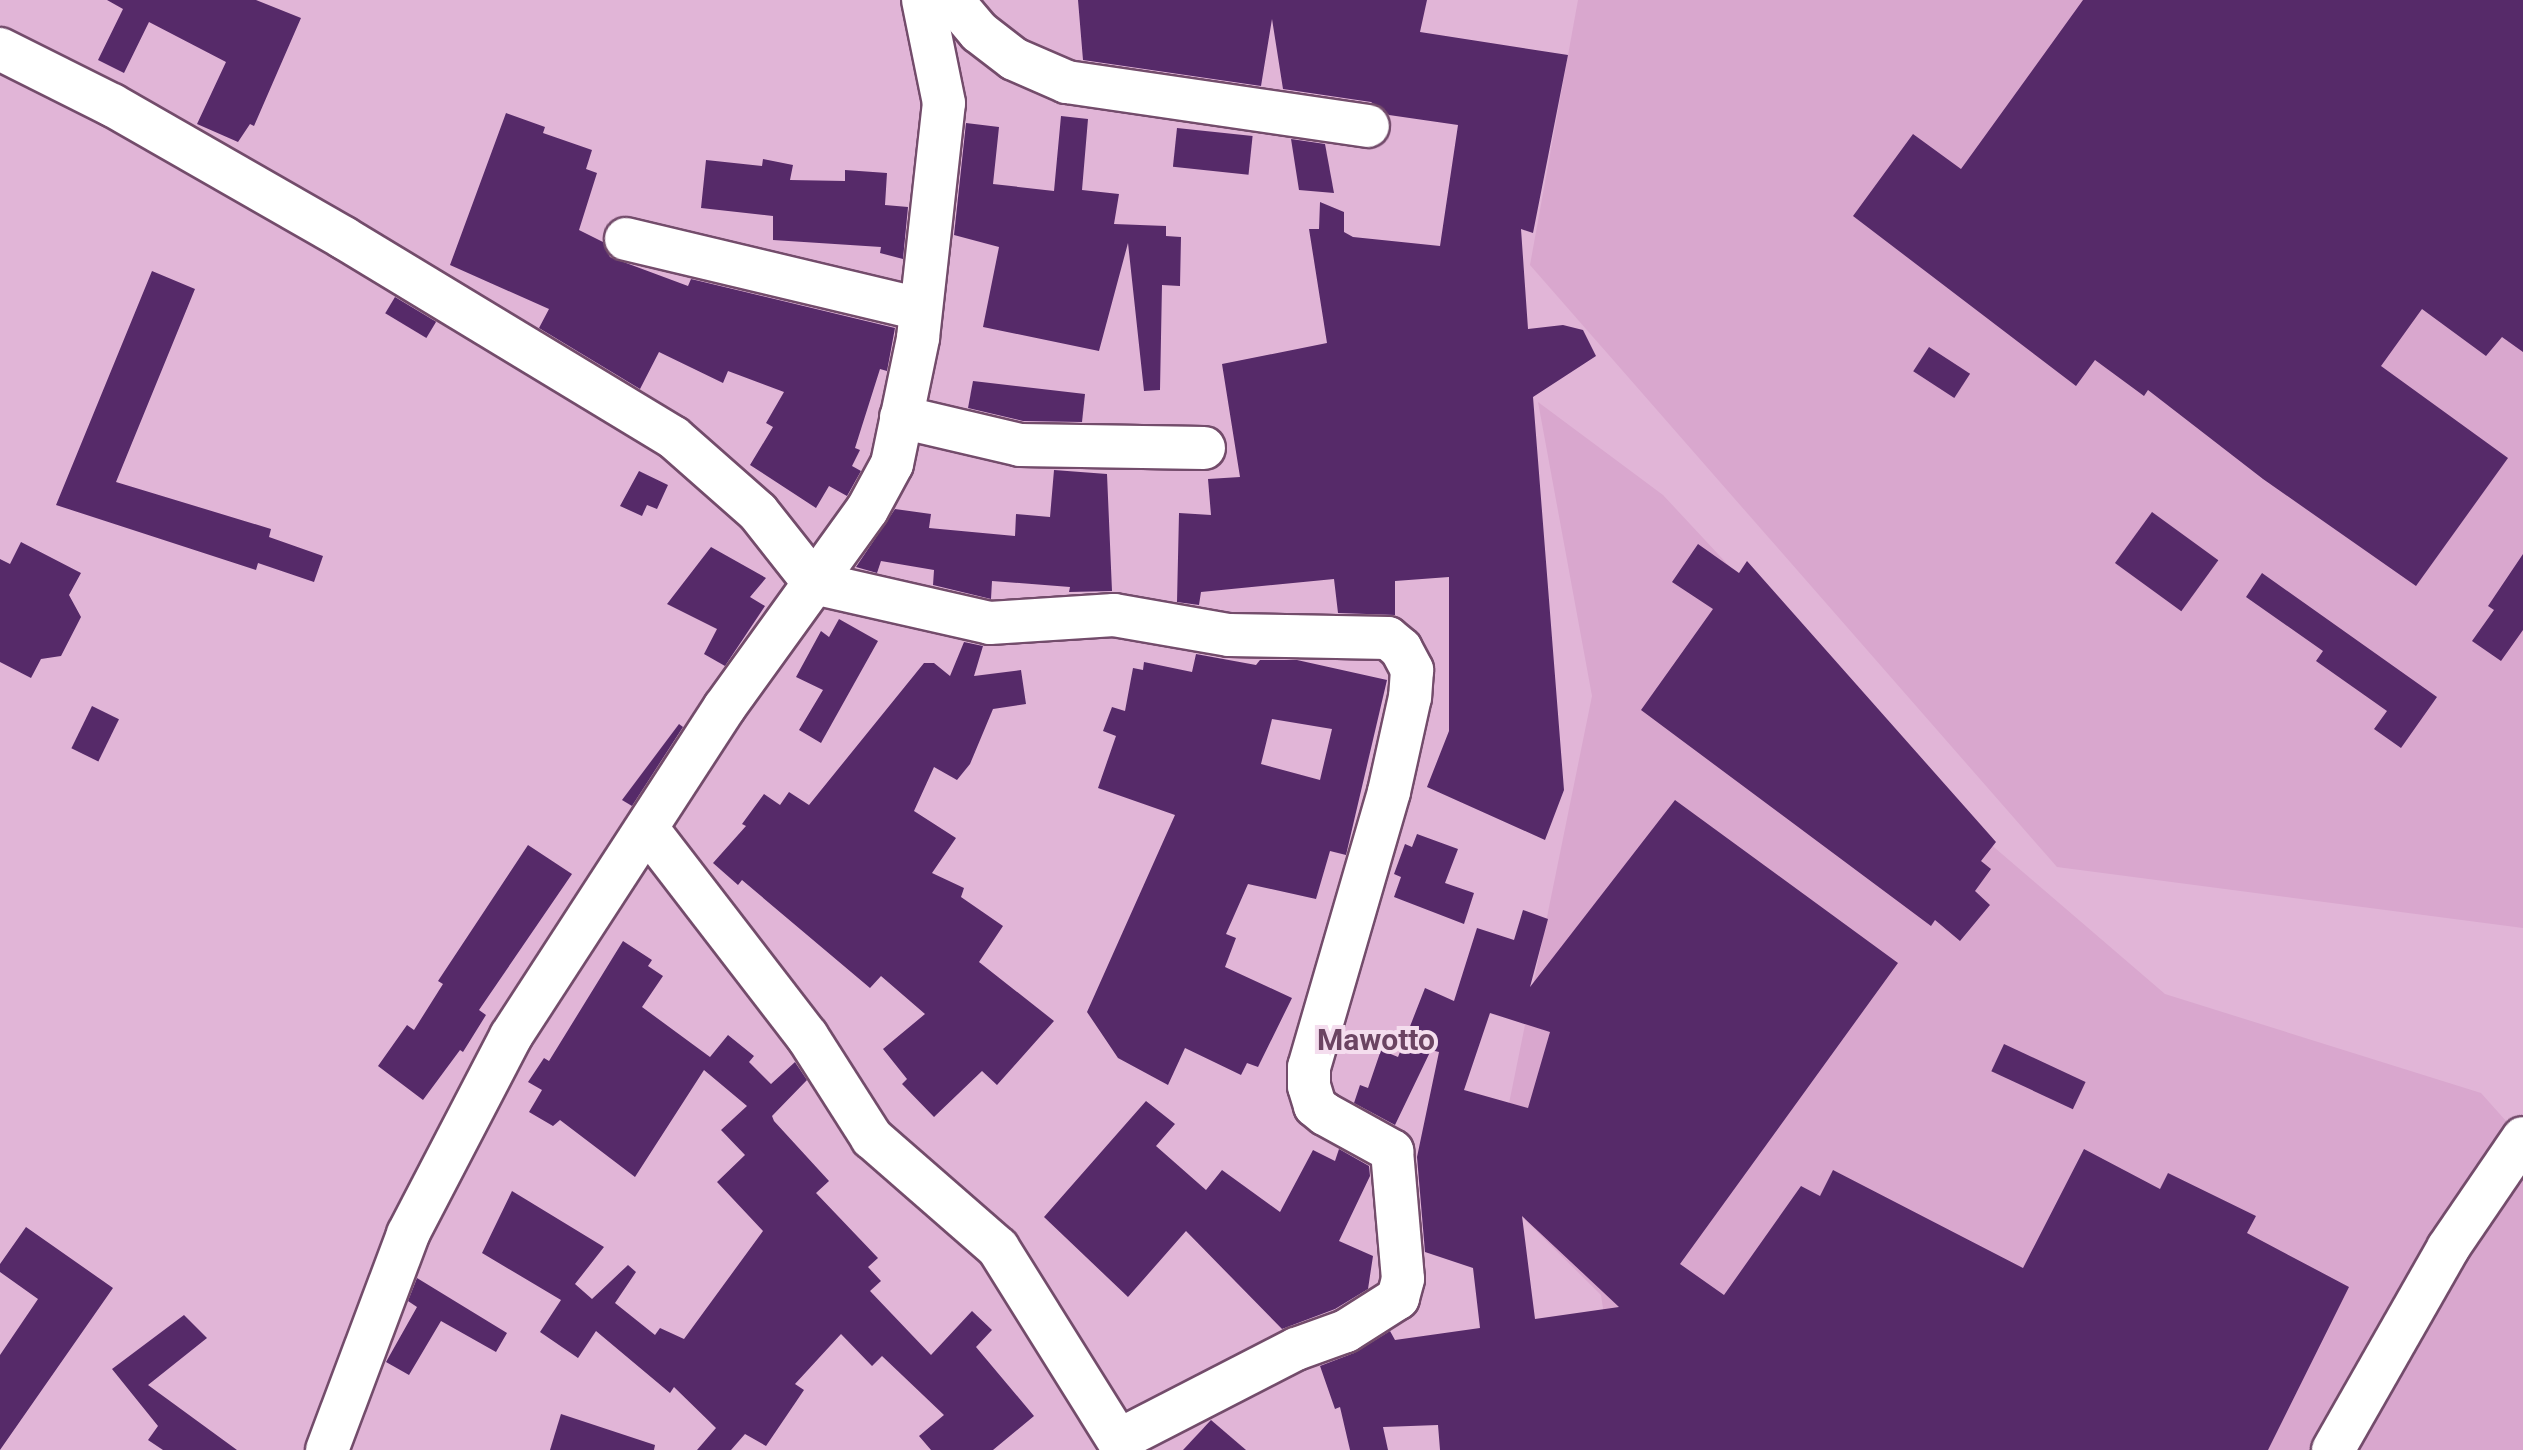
<!DOCTYPE html>
<html>
<head>
<meta charset="utf-8">
<style>
  body { margin:0 }
  #map { position:relative; width:2523px; height:1450px; overflow:hidden; background:#e1b5d7; font-family:Roboto,sans-serif }
  div>[style] { position:absolute }
  [style*='--x'] { left:calc(var(--x)*1px); top:calc(var(--y)*1px); width:calc(var(--w)*1px); rotate:calc(var(--a)*1deg) }
  .built>* { inset:0; background:#d9a7ce }
  .building>* { inset:0; background:#562a69; transform-origin:0 0 }
  .roads { filter:drop-shadow(2px 0 #734c6b) drop-shadow(-2px 0 #734c6b) drop-shadow(0 2px #734c6b) drop-shadow(0 -2px #734c6b) }
  .minor>* { height:42px; margin:-21px; padding:0 21px; transform-origin:21px; border-radius:21px; background:#fff }
  span { translate:-50% -50%; white-space:nowrap; text-align:center; line-height:1.15; -webkit-text-stroke:8px #f4ddee; paint-order:stroke }
  .quarter-label { font-size:30px; color:#6b4462; font-weight:700 }
</style>
</head>
<body>
<div id="map">
  <div class="built">
    <i style="clip-path:polygon(1578px 0,2523px 0,2523px 928px,2057px 867px,1530px 265px)"></i>
    <i style="clip-path:polygon(1538px 402px,1663px 495px,1981px 836px,2165px 994px,2481px 1093px,2523px 1140px,2523px 1450px,1613px 1450px,1622px 1435px,1601px 1295px,1492px 1187px,1592px 696px)"></i>
  </div>
  <div class="building">
    <i style="clip-path:polygon(107px 0,256px 0,301px 18px,254px 126px,250px 124px,238px 142px,197px 124px,226px 62px,149px 22px,124px 73px,98px 60px,123px 9px)"></i>
    <i style="clip-path:polygon(1078px 0,1427px 0,1420px 32px,1568px 55px,1533px 233px,1521px 229px,1528px 329px,1563px 325px,1583px 330px,1596px 356px,1533px 397px,1564px 790px,1545px 840px,1427px 787px,1449px 731px,1449px 577px,1395px 581px,1395px 615px,1338px 613px,1334px 579px,1201px 592px,1199px 605px,1177px 602px,1179px 513px,1211px 515px,1208px 479px,1240px 477px,1222px 364px,1327px 343px,1309px 229px,1319px 229px,1320px 202px,1344px 212px,1344px 232px,1353px 237px,1440px 246px,1458px 125px,1389px 115px,1371px 102px,1283px 89px,1272px 19px,1261px 86px,1083px 60px)"></i>
    <i style="clip-path:polygon(2083px 0,2523px 0,2523px 352px,2502px 337px,2486px 356px,2422px 309px,2381px 366px,2508px 458px,2416px 586px,2263px 479px,2148px 390px,2144px 396px,2095px 360px,2076px 386px,1853px 216px,1913px 134px,1961px 169px)"></i>
    <i style="clip-path:polygon(506px 113px,545px 127px,543px 133px,592px 150px,586px 169px,597px 173px,579px 230px,603px 242px,610px 257px,688px 286px,691px 279px,895px 328px,887px 371px,880px 369px,855px 448px,860px 450px,852px 466px,861px 471px,847px 496px,829px 486px,816px 508px,750px 465px,773px 427px,766px 423px,784px 392px,728px 371px,723px 383px,659px 352px,640px 389px,539px 328px,549px 309px,450px 265px)"></i>
    <i style="clip-path:polygon(1061px 116px,1088px 119px,1082px 190px,1119px 194px,1114px 224px,1166px 226px,1166px 236px,1181px 237px,1180px 286px,1162px 285px,1160px 390px,1144px 391px,1128px 243px,1099px 351px,983px 327px,999px 247px,954px 235px,966px 123px,999px 127px,993px 184px,1054px 191px)"></i>
    <i style="left:1177px;top:128px;width:76px;height:39px;rotate:6deg"></i>
    <i style="clip-path:polygon(1291px 139px,1325px 144px,1334px 193px,1299px 190px)"></i>
    <i style="clip-path:polygon(763px 159px,793px 165px,790px 180px,845px 181px,845px 170px,887px 173px,885px 205px,908px 207px,903px 259px,880px 253px,881px 247px,773px 240px,773px 216px,701px 208px,706px 160px,762px 166px)"></i>
    <i style="clip-path:polygon(152px 271px,195px 289px,116px 482px,271px 529px,269px 537px,323px 556px,314px 582px,258px 563px,256px 570px,56px 505px)"></i>
    <i style="left:395px;top:297px;width:48px;height:19px;rotate:31deg"></i>
    <i style="left:1929px;top:347px;width:49px;height:29px;rotate:33deg"></i>
    <i style="clip-path:polygon(973px 381px,1085px 394px,1082px 422px,1023px 421px,968px 408px)"></i>
    <i style="clip-path:polygon(1054px 470px,1107px 474px,1112px 591px,1069px 592px,1070px 587px,992px 581px,991px 599px,933px 585px,934px 570px,881px 561px,877px 573px,856px 567px,895px 509px,931px 514px,929px 528px,1015px 536px,1016px 514px,1050px 517px)"></i>
    <i style="clip-path:polygon(639px 471px,668px 485px,657px 509px,647px 505px,642px 516px,620px 506px)"></i>
    <i style="left:2152px;top:512px;width:82px;height:63px;rotate:36deg"></i>
    <i style="clip-path:polygon(21px 542px,81px 573px,69px 595px,81px 617px,61px 656px,41px 659px,31px 678px,0 662px,0 559px,10px 564px)"></i>
    <i style="clip-path:polygon(1698px 544px,1739px 573px,1747px 561px,1996px 842px,1981px 861px,1991px 869px,1975px 891px,1990px 905px,1960px 941px,1935px 920px,1931px 926px,1641px 710px,1713px 609px,1672px 582px)"></i>
    <i style="clip-path:polygon(711px 547px,766px 578px,750px 597px,765px 606px,725px 666px,704px 654px,717px 629px,667px 604px)"></i>
    <i style="clip-path:polygon(2523px 554px,2523px 630px,2501px 661px,2472px 641px,2494px 610px,2488px 606px)"></i>
    <i style="clip-path:polygon(2262px 573px,2437px 697px,2401px 748px,2374px 729px,2387px 711px,2316px 661px,2323px 651px,2246px 597px)"></i>
    <i style="clip-path:polygon(839px 619px,878px 641px,821px 743px,799px 730px,823px 690px,796px 677px,821px 631px,829px 637px)"></i>
    <i style="clip-path:polygon(964px 642px,983px 646px,974px 676px,1021px 670px,1026px 704px,993px 709px,970px 764px,957px 780px,934px 767px,914px 811px,956px 838px,932px 873px,964px 888px,961px 897px,1003px 926px,979px 962px,1054px 1021px,997px 1085px,982px 1071px,934px 1117px,902px 1084px,907px 1079px,883px 1049px,925px 1014px,881px 976px,870px 988px,742px 880px,738px 885px,713px 863px,746px 826px,742px 824px,764px 794px,780px 805px,789px 792px,809px 805px,924px 663px,934px 663px,950px 676px)"></i>
    <i style="clip-path:polygon(evenodd,1196px 654px,1256px 665px,1260px 660px,1297px 660px,1387px 680px,1346px 855px,1330px 851px,1316px 899px,1248px 884px,1226px 934px,1236px 938px,1225px 967px,1292px 998px,1258px 1067px,1247px 1063px,1241px 1075px,1185px 1048px,1168px 1085px,1118px 1058px,1087px 1012px,1175px 815px,1098px 788px,1116px 736px,1103px 731px,1112px 707px,1125px 711px,1133px 668px,1143px 670px,1144px 662px,1192px 672px,1196px 654px,1272px 719px,1332px 729px,1320px 780px,1261px 764px,1272px 719px)"></i>
    <i style="left:92px;top:706px;width:30px;height:47px;rotate:26deg"></i>
    <i style="clip-path:polygon(679px 724px,683px 727px,632px 806px,622px 800px)"></i>
    <i style="clip-path:polygon(evenodd,1675px 800px,1898px 963px,1680px 1264px,1724px 1295px,1801px 1186px,1820px 1196px,1833px 1170px,2023px 1268px,2084px 1149px,2160px 1189px,2168px 1173px,2256px 1216px,2247px 1233px,2349px 1287px,2268px 1450px,1440px 1450px,1438px 1425px,1383px 1427px,1388px 1450px,1350px 1450px,1340px 1407px,1335px 1409px,1320px 1366px,1354px 1353px,1390px 1331px,1395px 1340px,1480px 1328px,1473px 1268px,1425px 1252px,1417px 1157px,1439px 1052px,1431px 1050px,1395px 1125px,1354px 1103px,1360px 1085px,1368px 1088px,1381px 1050px,1398px 1057px,1425px 988px,1454px 1001px,1477px 928px,1514px 940px,1523px 910px,1548px 919px,1530px 987px,1675px 800px,1490px 1013px,1550px 1032px,1528px 1108px,1464px 1090px,1490px 1013px,1675px 800px,1522px 1216px,1619px 1307px,1535px 1319px,1522px 1216px)"></i>
    <i style="clip-path:polygon(1417px 834px,1458px 849px,1445px 883px,1474px 893px,1464px 924px,1394px 897px,1401px 877px,1394px 874px,1405px 844px,1412px 847px)"></i>
    <i style="clip-path:polygon(528px 845px,572px 874px,479px 1010px,486px 1015px,463px 1052px,460px 1050px,423px 1100px,378px 1066px,407px 1025px,414px 1030px,443px 984px,438px 981px)"></i>
    <i style="clip-path:polygon(623px 941px,652px 960px,648px 966px,663px 976px,642px 1007px,710px 1057px,728px 1035px,754px 1056px,749px 1062px,771px 1084px,795px 1062px,807px 1080px,772px 1116px,774px 1121px,829px 1181px,816px 1193px,878px 1258px,868px 1267px,881px 1281px,870px 1291px,931px 1355px,972px 1311px,992px 1330px,976px 1347px,1034px 1416px,993px 1450px,931px 1450px,919px 1436px,944px 1415px,882px 1356px,872px 1366px,841px 1334px,795px 1384px,804px 1390px,766px 1446px,745px 1434px,731px 1450px,697px 1450px,716px 1428px,674px 1387px,670px 1393px,596px 1331px,578px 1358px,540px 1332px,561px 1300px,482px 1253px,512px 1191px,604px 1247px,575px 1284px,592px 1299px,628px 1265px,636px 1272px,615px 1303px,655px 1335px,660px 1328px,684px 1339px,763px 1231px,717px 1182px,745px 1155px,721px 1130px,747px 1106px,704px 1070px,635px 1177px,560px 1120px,553px 1126px,529px 1112px,542px 1090px,528px 1082px,544px 1058px,549px 1061px)"></i>
    <i style="left:2004px;top:1044px;width:90px;height:30px;rotate:25deg"></i>
    <i style="clip-path:polygon(1146px 1101px,1175px 1124px,1156px 1146px,1206px 1190px,1222px 1170px,1280px 1212px,1313px 1150px,1335px 1161px,1339px 1149px,1369px 1166px,1370px 1176px,1339px 1241px,1373px 1256px,1368px 1289px,1335px 1309px,1282px 1329px,1186px 1231px,1128px 1297px,1044px 1217px)"></i>
    <i style="clip-path:polygon(26px 1227px,113px 1288px,0 1450px,0 1355px,38px 1299px,0 1272px,0 1264px)"></i>
    <i style="clip-path:polygon(417px 1278px,507px 1333px,496px 1352px,441px 1321px,409px 1375px,386px 1362px,417px 1307px,408px 1301px)"></i>
    <i style="clip-path:polygon(184px 1315px,207px 1338px,148px 1385px,237px 1450px,163px 1450px,148px 1440px,158px 1426px,112px 1369px)"></i>
    <i style="clip-path:polygon(561px 1414px,655px 1445px,654px 1450px,550px 1450px)"></i>
    <i style="clip-path:polygon(1211px 1420px,1246px 1450px,1183px 1450px)"></i>
  </div>
  <div class="roads">
    <div class="minor">
      <i style="--x:952;--y:0;--w:42;--a:49.8"></i>
      <i style="--x:979;--y:32;--w:44;--a:37.6"></i>
      <i style="--x:1014;--y:59;--w:58;--a:23.5"></i>
      <i style="--x:1067;--y:82;--w:304;--a:8.3"></i>
      <i style="--x:0;--y:49;--w:125;--a:26.6"></i>
      <i style="--x:112;--y:105;--w:267;--a:29.8"></i>
      <i style="--x:344;--y:238;--w:385;--a:31.2"></i>
      <i style="--x:673;--y:437;--w:113;--a:41.4"></i>
      <i style="--x:758;--y:512;--w:90;--a:51.7"></i>
      <i style="--x:814;--y:583;--w:180;--a:12.8"></i>
      <i style="--x:990;--y:623;--w:124;--a:-3.7"></i>
      <i style="--x:1114;--y:615;--w:117;--a:9.9"></i>
      <i style="--x:1229;--y:635;--w:159;--a:1.1"></i>
      <i style="--x:1388;--y:638;--w:17;--a:40"></i>
      <i style="--x:1401;--y:649;--w:24;--a:62"></i>
      <i style="--x:1412;--y:670;--w:27;--a:94"></i>
      <i style="--x:1410;--y:697;--w:97;--a:102.5"></i>
      <i style="--x:1389;--y:792;--w:286;--a:106.2"></i>
      <i style="--x:1309;--y:1067;--w:19;--a:90"></i>
      <i style="--x:1309;--y:1086;--w:21;--a:73"></i>
      <i style="--x:1315;--y:1106;--w:13;--a:39"></i>
      <i style="--x:1325;--y:1114;--w:77;--a:28.9"></i>
      <i style="--x:1392;--y:1151;--w:128;--a:85.1"></i>
      <i style="--x:1403;--y:1279;--w:20;--a:105"></i>
      <i style="--x:1398;--y:1298;--w:62;--a:147.6"></i>
      <i style="--x:1346;--y:1331;--w:53;--a:160.2"></i>
      <i style="--x:1296;--y:1349;--w:199;--a:152.8"></i>
      <i style="--x:626;--y:239;--w:301;--a:13.4"></i>
      <i style="--x:901;--y:417;--w:122;--a:13.2"></i>
      <i style="--x:1020;--y:445;--w:184;--a:0.9"></i>
      <i style="--x:649;--y:831;--w:259;--a:52.4"></i>
      <i style="--x:807;--y:1036;--w:121;--a:57.5"></i>
      <i style="--x:872;--y:1138;--w:167;--a:41.1"></i>
      <i style="--x:998;--y:1248;--w:238;--a:58"></i>
      <i style="--x:327;--y:1450;--w:231;--a:-69.4"></i>
      <i style="--x:408;--y:1234;--w:223;--a:-62.5"></i>
      <i style="--x:511;--y:1036;--w:391;--a:-57"></i>
      <i style="--x:724;--y:708;--w:244;--a:-54.2"></i>
      <i style="--x:867;--y:510;--w:52;--a:-61.5"></i>
      <i style="--x:892;--y:464;--w:129;--a:-78.3"></i>
      <i style="--x:918;--y:338;--w:236;--a:-83.7"></i>
      <i style="--x:944;--y:103;--w:105;--a:-101.5"></i>
      <i style="--x:2333;--y:1450;--w:232;--a:-60.3"></i>
      <i style="--x:2448;--y:1248;--w:133;--a:-55.7"></i>
    </div>
  </div>
  <div class="quarter-label">
    <span style="left:1376px;top:1040px">Mawotto</span>
  </div>
</div>
</body>
</html>
